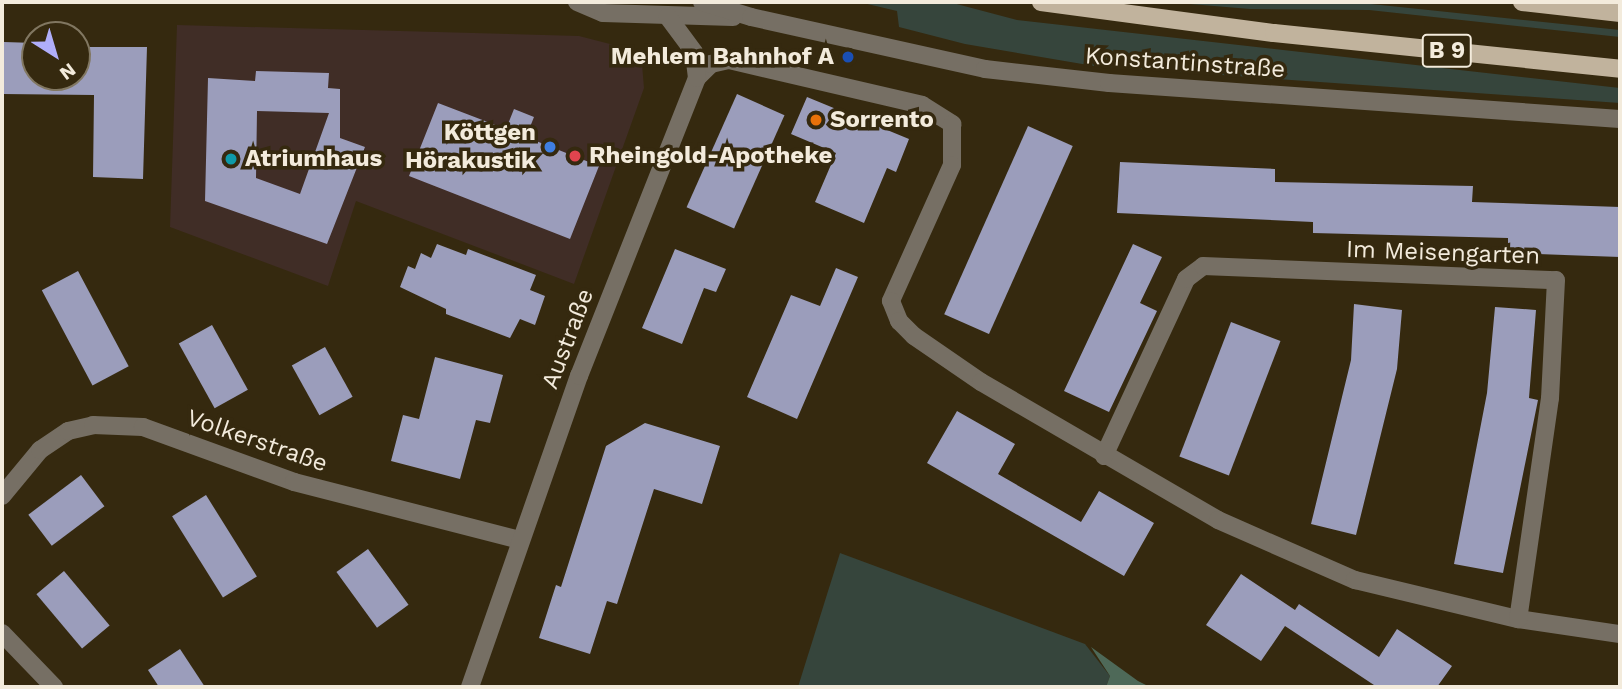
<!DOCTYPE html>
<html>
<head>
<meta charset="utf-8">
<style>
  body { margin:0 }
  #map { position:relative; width:1622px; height:689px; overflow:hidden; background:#35290f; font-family:"Work Sans",sans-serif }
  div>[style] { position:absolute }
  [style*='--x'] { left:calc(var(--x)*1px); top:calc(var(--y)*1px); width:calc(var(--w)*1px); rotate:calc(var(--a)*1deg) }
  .commercial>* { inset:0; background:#402d26 }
  .green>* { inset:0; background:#36453c }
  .forest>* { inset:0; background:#4e6958 }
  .building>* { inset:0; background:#9b9dbb; transform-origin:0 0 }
  .minor>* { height:18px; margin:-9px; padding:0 9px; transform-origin:9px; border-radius:9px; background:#766f64 }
  .major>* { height:18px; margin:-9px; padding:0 9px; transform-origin:9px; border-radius:9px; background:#c1b39d }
  .dots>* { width:19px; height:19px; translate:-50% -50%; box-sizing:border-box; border:4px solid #35290f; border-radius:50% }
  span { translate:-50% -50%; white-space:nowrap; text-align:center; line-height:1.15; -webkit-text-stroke:7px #35290f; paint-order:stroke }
  .shield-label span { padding:2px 5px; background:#35290f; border:2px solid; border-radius:5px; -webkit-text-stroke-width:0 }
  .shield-label { font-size:23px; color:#f3ebdc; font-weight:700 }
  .poi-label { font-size:24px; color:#f3ebdc; font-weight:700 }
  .right { translate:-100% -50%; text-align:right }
  .left { translate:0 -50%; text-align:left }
  .street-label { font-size:24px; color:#f3ebdc }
  .frame { position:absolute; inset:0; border:4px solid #f3ebdc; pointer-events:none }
  .north { position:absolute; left:21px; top:21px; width:70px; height:70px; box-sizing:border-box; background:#35290f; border:2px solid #817761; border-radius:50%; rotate:143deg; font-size:19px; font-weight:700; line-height:28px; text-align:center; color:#f3ebdc }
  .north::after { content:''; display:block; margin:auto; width:24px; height:32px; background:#b0aefa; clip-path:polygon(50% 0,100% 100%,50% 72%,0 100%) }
</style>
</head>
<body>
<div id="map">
  <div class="commercial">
    <i style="clip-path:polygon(177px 25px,579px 36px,641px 52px,644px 88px,574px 284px,356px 201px,328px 286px,170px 227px)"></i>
  </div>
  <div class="green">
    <i style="clip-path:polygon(859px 2px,949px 2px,1017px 20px,1620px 88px,1620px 103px,1094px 66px,965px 44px,899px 27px,897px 11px)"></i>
    <i style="clip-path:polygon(1166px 2px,1352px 2px,1620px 30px,1620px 37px,1369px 10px,1250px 9px)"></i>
    <i style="clip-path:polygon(840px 553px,1085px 644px,1110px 676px,1106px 687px,798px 687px)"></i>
  </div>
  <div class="forest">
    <i style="clip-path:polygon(1091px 647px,1138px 681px,1150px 687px,1106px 687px,1110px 676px)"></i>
  </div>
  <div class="building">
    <i style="clip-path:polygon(4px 42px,35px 43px,35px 77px,77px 77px,77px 47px,147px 47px,143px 179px,93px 177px,94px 95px,2px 94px)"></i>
    <i style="clip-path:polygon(evenodd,256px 71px,329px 73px,328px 88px,340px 89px,340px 138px,365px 147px,327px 244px,205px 201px,208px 78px,255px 81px,256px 71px,257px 111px,329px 113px,300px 194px,256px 178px,257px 111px)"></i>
    <i style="left:737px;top:94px;width:52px;height:124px;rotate:24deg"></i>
    <i style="clip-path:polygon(807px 97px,909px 139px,896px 172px,887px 168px,864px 223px,815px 202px,836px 153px,791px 134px)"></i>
    <i style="clip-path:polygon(438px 103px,506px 129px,514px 109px,534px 117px,526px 137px,599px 166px,570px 239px,409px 176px)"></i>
    <i style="left:1028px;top:126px;width:49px;height:206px;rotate:24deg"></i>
    <i style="clip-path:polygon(1120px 162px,1275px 169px,1275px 182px,1473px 186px,1472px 202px,1620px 207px,1620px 257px,1508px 253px,1508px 238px,1313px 233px,1313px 222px,1117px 213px)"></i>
    <i style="clip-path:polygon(437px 244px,466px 255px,468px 249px,536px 275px,530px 290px,545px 296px,535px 325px,520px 319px,510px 338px,446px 314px,446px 309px,400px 287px,408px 266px,415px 269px,421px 253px,431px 258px)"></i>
    <i style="clip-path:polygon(1133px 244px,1162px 257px,1140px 303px,1157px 311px,1109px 412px,1064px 391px)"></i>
    <i style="clip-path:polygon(675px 249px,726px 269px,716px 292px,704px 288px,682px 344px,642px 328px)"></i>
    <i style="clip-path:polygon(836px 268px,858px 277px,797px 419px,747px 397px,791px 295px,820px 306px)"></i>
    <i style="left:78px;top:271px;width:108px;height:41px;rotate:62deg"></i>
    <i style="clip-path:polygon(1354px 304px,1402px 310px,1397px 369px,1356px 535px,1311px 524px,1351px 360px)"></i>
    <i style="clip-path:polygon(1495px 307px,1536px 310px,1529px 398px,1538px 400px,1503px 573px,1454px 564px,1487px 393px)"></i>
    <i style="left:1231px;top:322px;width:53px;height:144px;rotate:21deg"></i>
    <i style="left:212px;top:325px;width:74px;height:38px;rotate:61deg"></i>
    <i style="left:325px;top:347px;width:57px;height:38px;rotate:61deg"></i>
    <i style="clip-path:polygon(435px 357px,503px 375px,490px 423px,476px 420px,460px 479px,391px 461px,403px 415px,419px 419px)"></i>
    <i style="clip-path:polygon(957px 411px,1015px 444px,998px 474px,1081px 522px,1099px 491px,1154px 523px,1124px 576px,927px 463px)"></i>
    <i style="clip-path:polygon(645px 423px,720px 446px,702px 504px,654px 489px,617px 604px,607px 601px,590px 654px,539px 638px,556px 585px,561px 587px,606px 446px)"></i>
    <i style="left:81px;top:475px;width:39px;height:66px;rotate:53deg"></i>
    <i style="left:206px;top:495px;width:96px;height:40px;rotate:58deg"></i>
    <i style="left:368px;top:549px;width:69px;height:39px;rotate:54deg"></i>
    <i style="left:64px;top:571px;width:71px;height:36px;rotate:50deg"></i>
    <i style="clip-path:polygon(1241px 574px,1295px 610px,1299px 604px,1379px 657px,1397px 629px,1452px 666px,1437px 687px,1377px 687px,1285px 626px,1261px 661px,1206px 625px)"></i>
    <i style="clip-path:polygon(180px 649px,205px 687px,159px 687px,148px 670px)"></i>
  </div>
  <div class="minor">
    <i style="--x:577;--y:2;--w:28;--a:23"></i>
    <i style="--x:603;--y:13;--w:130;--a:1.8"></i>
    <i style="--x:702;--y:2;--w:51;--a:17"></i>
    <i style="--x:751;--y:17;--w:240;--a:12.5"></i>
    <i style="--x:985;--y:69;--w:125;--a:6.4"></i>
    <i style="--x:1109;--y:83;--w:512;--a:4.03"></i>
    <i style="--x:697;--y:78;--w:20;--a:-45"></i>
    <i style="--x:711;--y:64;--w:18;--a:-13"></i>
    <i style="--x:729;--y:60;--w:198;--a:13.1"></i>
    <i style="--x:922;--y:105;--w:36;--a:32"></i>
    <i style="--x:952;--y:124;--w:41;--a:90"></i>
    <i style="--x:952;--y:165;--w:149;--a:114.2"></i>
    <i style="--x:891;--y:301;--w:22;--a:68"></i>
    <i style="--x:899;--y:321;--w:21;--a:45"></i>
    <i style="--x:914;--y:336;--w:81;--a:34.5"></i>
    <i style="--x:981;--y:382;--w:274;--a:30.2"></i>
    <i style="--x:1218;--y:520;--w:150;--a:23.7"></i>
    <i style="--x:1355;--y:580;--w:168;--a:13.5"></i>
    <i style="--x:1518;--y:619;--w:103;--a:8.4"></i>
    <i style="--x:1104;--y:456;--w:195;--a:-65.1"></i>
    <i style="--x:1186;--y:279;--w:21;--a:-37"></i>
    <i style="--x:1203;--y:266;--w:353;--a:2.3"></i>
    <i style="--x:1556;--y:280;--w:118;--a:92.9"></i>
    <i style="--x:1550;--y:398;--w:223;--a:98.2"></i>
    <i style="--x:2;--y:496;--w:60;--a:-50.4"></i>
    <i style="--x:40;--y:450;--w:34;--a:-34"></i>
    <i style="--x:68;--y:431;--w:26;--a:-13"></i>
    <i style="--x:93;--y:425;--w:50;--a:2.3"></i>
    <i style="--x:143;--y:427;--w:161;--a:20"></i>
    <i style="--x:294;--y:482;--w:233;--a:14.4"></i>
    <i style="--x:2;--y:633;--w:75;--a:46.1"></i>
    <i style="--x:470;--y:687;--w:330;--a:-70.7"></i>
    <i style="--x:579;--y:376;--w:321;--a:-68.4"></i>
    <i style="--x:697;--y:78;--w:26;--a:-97"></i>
    <i style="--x:694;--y:52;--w:44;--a:-126.6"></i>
  </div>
  <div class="major">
    <i style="--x:1041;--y:2;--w:235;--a:7.6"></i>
    <i style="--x:1274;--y:33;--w:348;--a:5.9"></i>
    <i style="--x:1522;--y:2;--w:99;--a:6.4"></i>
  </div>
  <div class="dots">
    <i style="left:848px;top:57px;background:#1a4fb4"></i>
    <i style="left:816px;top:120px;background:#e8710a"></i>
    <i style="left:550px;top:147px;background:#3f7fe0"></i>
    <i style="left:575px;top:156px;background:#e0444e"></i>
    <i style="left:231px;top:159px;background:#0f9aa8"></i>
  </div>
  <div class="shield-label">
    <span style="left:1447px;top:51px">B 9</span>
  </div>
  <div class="poi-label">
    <span class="right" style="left:834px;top:57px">Mehlem Bahnhof A</span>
    <span class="left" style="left:830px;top:120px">Sorrento</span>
    <span class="right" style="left:536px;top:147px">Köttgen<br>Hörakustik</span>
    <span class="left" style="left:589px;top:156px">Rheingold-Apotheke</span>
    <span class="left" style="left:245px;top:159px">Atriumhaus</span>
  </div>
  <div class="street-label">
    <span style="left:1185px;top:63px;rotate:4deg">Konstantinstraße</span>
    <span style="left:1443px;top:253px;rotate:2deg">Im Meisengarten</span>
    <span style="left:568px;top:339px;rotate:-69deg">Austraße</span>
    <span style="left:257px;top:441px;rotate:19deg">Volkerstraße</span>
  </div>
  <div class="frame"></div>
  <div class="north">N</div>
</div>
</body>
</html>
